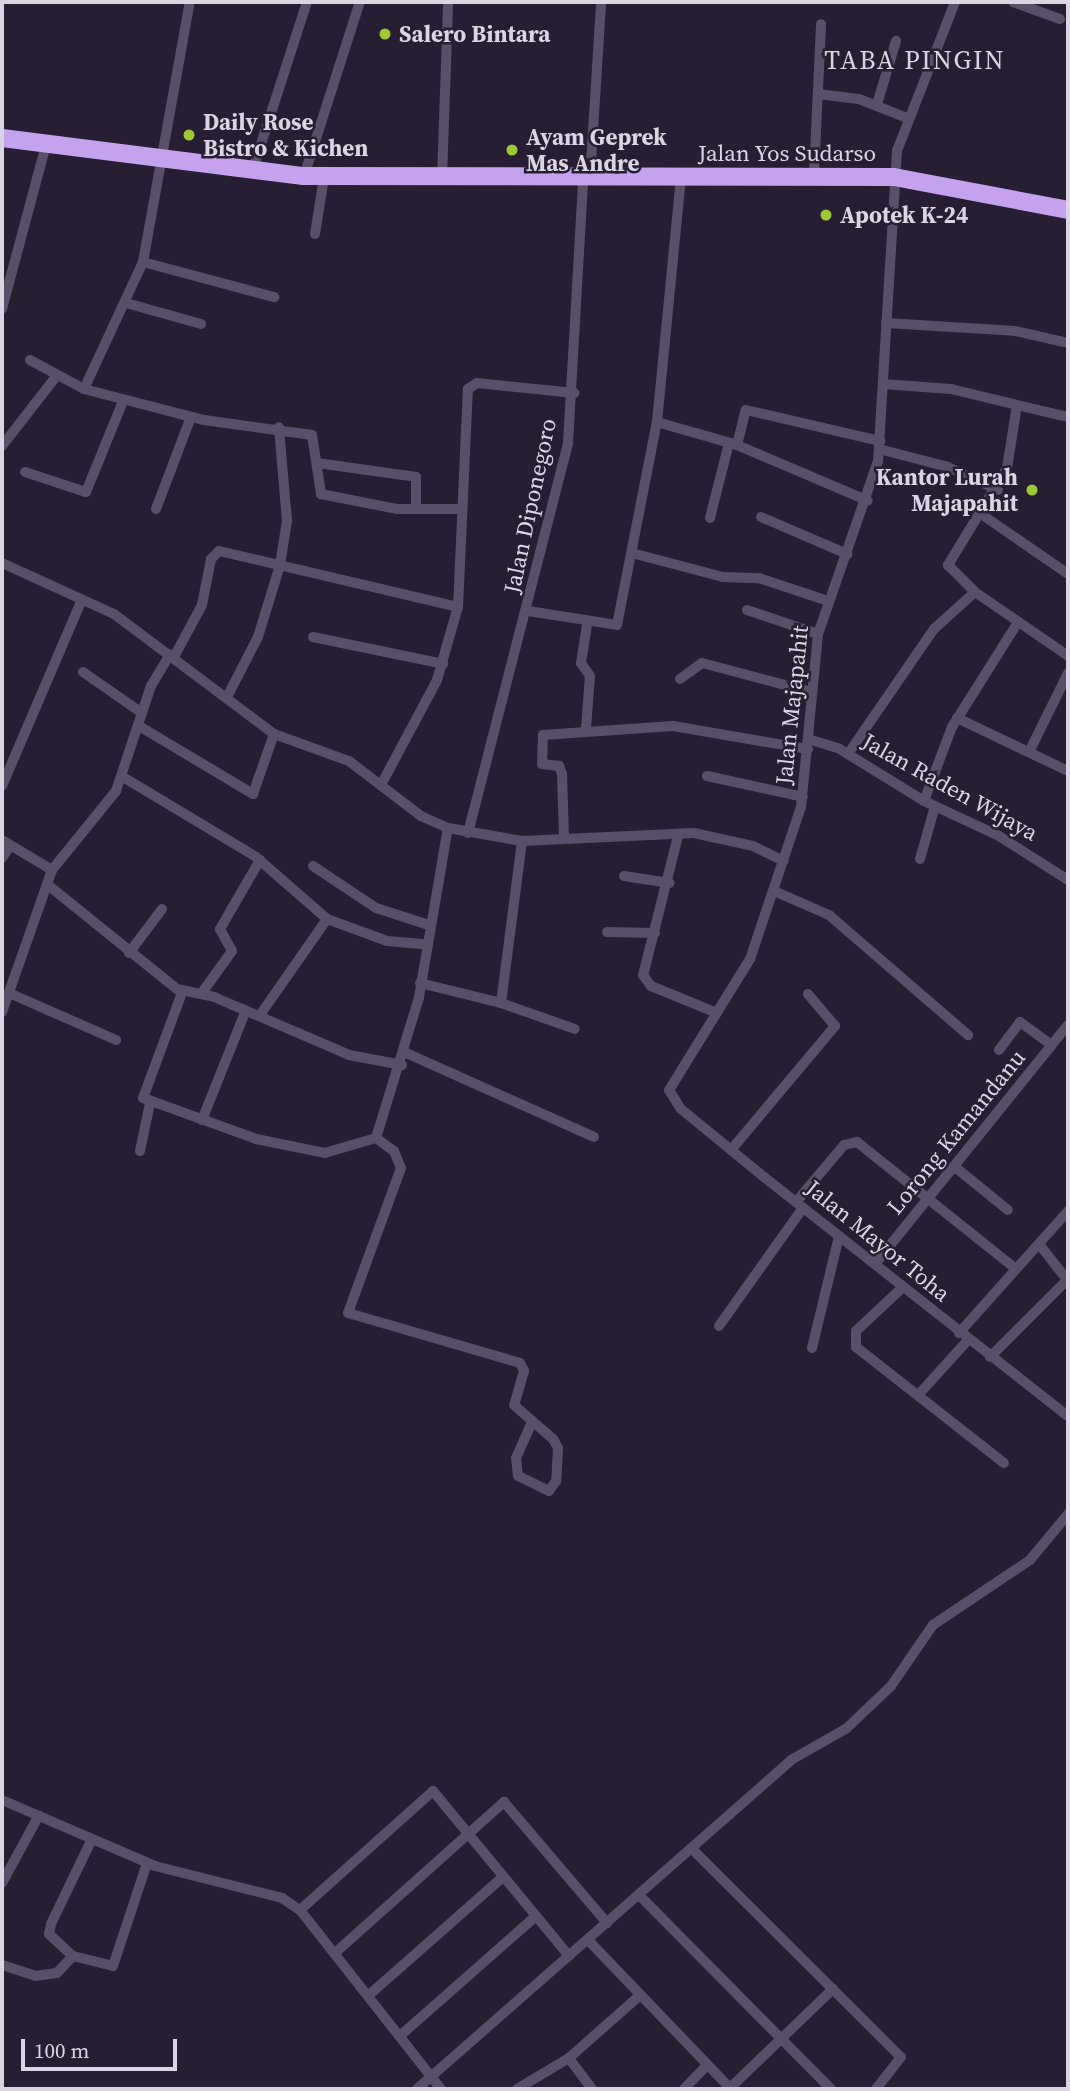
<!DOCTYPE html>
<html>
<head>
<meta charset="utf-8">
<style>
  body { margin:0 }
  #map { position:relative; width:1070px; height:2091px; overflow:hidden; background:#271e33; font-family:"Source Serif 4",serif }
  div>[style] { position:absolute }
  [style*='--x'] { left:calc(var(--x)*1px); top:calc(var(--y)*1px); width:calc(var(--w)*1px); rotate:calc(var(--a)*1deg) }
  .minor>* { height:10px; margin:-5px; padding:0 5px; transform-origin:5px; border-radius:5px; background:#5a4f68 }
  .highway>* { height:18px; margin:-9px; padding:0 9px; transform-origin:9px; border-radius:9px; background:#c5a2ee }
  .dots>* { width:19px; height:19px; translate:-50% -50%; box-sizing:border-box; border:4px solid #271e33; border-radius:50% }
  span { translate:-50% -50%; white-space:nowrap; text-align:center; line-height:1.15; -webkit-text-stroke:5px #271e33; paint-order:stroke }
  .poi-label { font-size:23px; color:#dbd5e3; font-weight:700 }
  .left { translate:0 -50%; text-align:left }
  .right { translate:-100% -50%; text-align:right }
  .street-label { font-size:23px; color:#dbd5e3 }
  .quarter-label { font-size:26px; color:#dbd5e3; letter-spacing:2px }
  .frame { position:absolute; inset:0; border:4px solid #dbd5e3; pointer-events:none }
  .scale { position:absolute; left:21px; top:2039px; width:156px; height:32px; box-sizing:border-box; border:4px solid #dbd5e3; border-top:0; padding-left:9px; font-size:21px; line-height:24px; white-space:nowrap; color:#dbd5e3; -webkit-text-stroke:5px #271e33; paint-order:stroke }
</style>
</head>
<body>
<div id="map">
  <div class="minor">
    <i style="--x:955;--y:2;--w:160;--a:111.3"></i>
    <i style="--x:897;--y:151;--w:311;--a:93.5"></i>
    <i style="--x:878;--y:461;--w:183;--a:109.1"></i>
    <i style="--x:818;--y:634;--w:174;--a:95.6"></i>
    <i style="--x:801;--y:807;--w:160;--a:108.5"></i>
    <i style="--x:750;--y:959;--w:154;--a:121.7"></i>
    <i style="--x:669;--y:1090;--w:22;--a:58"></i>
    <i style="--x:681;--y:1109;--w:107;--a:39.3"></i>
    <i style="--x:764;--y:1177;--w:387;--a:38.2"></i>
    <i style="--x:1013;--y:2;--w:50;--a:19.9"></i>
    <i style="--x:818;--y:94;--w:41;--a:7"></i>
    <i style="--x:859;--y:99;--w:52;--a:21.6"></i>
    <i style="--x:877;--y:104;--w:66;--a:-73.2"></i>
    <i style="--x:252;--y:172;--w:179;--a:-72.1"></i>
    <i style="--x:814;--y:174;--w:150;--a:-87.3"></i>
    <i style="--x:304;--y:176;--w:183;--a:-72.2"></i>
    <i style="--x:442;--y:178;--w:176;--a:-88"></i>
    <i style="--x:590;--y:179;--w:177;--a:-86.4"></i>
    <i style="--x:315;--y:234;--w:58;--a:-81"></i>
    <i style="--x:143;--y:262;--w:136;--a:15"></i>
    <i style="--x:126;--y:303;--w:78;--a:15.6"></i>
    <i style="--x:2;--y:309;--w:170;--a:-75"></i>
    <i style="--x:886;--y:323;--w:129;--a:3.5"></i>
    <i style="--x:1015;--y:331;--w:54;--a:12.8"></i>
    <i style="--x:30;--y:360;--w:61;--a:28.2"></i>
    <i style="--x:84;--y:389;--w:124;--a:14.5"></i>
    <i style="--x:204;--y:420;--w:109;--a:7.9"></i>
    <i style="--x:312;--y:435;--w:60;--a:81.3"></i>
    <i style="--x:321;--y:494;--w:77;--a:11.2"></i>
    <i style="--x:397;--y:509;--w:65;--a:0"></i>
    <i style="--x:883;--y:384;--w:68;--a:4.2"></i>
    <i style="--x:951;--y:389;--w:68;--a:13.6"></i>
    <i style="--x:1017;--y:405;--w:64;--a:99"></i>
    <i style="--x:1007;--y:468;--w:114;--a:121.3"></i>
    <i style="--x:948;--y:565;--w:38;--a:45"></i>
    <i style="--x:975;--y:592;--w:113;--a:34.5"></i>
    <i style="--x:84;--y:389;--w:140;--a:-65.1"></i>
    <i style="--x:143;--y:262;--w:264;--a:-79.8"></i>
    <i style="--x:1017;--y:405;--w:52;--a:13.2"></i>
    <i style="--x:657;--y:422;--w:83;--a:16"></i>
    <i style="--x:737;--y:445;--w:142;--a:23.1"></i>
    <i style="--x:737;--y:445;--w:36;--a:-76"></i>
    <i style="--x:746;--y:410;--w:138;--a:13"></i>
    <i style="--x:2;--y:446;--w:86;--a:-52.1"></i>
    <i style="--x:879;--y:449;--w:71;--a:14.6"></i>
    <i style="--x:948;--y:467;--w:55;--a:24.7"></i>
    <i style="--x:317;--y:463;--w:100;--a:8"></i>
    <i style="--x:416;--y:477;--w:29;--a:90"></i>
    <i style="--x:25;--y:472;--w:64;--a:18.2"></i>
    <i style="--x:86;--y:492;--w:100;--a:-67.8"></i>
    <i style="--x:156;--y:509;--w:98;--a:-69.2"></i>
    <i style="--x:981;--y:514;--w:106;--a:34.6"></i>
    <i style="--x:761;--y:517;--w:94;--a:23.3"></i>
    <i style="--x:710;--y:518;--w:77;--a:-75.8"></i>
    <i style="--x:632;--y:553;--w:94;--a:14.8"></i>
    <i style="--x:723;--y:577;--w:36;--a:2"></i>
    <i style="--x:759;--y:578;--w:73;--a:18.4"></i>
    <i style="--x:2;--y:563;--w:123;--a:24.5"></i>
    <i style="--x:114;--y:614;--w:200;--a:36.9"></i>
    <i style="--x:274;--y:734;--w:80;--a:19.8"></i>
    <i style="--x:349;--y:761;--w:91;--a:37.4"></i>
    <i style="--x:421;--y:816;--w:30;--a:24"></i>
    <i style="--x:448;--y:828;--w:75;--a:10"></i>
    <i style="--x:522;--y:841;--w:172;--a:-2.7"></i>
    <i style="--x:694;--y:833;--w:60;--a:12.4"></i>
    <i style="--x:753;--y:846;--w:34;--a:26"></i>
    <i style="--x:747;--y:610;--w:75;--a:18.7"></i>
    <i style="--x:528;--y:611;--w:90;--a:8.9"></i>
    <i style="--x:617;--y:625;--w:207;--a:-78.9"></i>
    <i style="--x:657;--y:422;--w:245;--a:-84.4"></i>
    <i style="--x:313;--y:637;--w:133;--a:11.7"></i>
    <i style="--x:174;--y:657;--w:59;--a:-61.7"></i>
    <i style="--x:202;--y:605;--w:47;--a:-78.9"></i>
    <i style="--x:211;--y:559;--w:11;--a:-45"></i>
    <i style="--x:219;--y:551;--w:245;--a:13.2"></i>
    <i style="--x:83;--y:672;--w:72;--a:34.8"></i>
    <i style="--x:680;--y:679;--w:27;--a:-36"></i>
    <i style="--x:702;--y:663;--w:114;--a:14.8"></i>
    <i style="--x:228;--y:695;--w:65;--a:-62.7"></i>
    <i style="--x:258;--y:637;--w:75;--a:-73"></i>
    <i style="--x:280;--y:565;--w:45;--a:-81"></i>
    <i style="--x:287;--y:521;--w:94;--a:-94.9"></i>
    <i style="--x:957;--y:718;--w:123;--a:25.5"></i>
    <i style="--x:139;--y:726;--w:133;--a:30.8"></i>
    <i style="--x:253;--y:794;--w:64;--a:-70.7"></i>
    <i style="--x:586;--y:729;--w:53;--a:-85.7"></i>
    <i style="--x:590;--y:676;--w:16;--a:-125"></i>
    <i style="--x:581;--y:663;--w:38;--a:-81"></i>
    <i style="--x:808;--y:739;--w:31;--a:17"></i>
    <i style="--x:838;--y:748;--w:101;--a:31.6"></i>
    <i style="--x:924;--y:801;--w:83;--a:25"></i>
    <i style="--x:999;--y:836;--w:82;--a:32.5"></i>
    <i style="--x:1029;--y:752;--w:88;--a:-63.7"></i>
    <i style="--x:848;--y:754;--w:152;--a:-55.5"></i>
    <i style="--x:934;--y:629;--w:55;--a:-42.1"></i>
    <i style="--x:707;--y:776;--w:98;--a:12.3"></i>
    <i style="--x:123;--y:777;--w:155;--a:31"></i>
    <i style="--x:256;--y:857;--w:94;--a:41.1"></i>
    <i style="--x:327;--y:919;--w:64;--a:20.1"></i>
    <i style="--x:387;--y:941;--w:38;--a:5"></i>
    <i style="--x:381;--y:785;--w:119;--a:-61.9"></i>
    <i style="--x:437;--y:680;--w:76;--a:-74"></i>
    <i style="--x:458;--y:607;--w:218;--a:-87.4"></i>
    <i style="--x:468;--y:389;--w:11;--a:-34"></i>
    <i style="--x:477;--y:383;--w:98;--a:5.9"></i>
    <i style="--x:2;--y:786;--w:203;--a:-66.8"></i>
    <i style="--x:924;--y:801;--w:79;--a:-69.3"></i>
    <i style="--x:952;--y:727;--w:124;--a:-57.8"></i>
    <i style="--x:468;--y:833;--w:403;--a:-75.6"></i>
    <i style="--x:568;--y:443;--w:263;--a:-86.7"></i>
    <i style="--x:678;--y:836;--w:143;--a:104.1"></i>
    <i style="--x:643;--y:975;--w:14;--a:54"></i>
    <i style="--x:651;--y:986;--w:71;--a:22.2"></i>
    <i style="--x:564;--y:837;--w:63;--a:-91.8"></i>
    <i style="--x:562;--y:774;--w:9;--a:-111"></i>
    <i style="--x:559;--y:766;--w:17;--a:-173"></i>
    <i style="--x:542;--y:764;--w:29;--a:-88"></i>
    <i style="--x:543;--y:735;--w:130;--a:-4"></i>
    <i style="--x:673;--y:726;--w:137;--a:9.7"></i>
    <i style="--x:2;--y:840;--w:58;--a:31"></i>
    <i style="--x:2;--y:858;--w:15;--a:-58"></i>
    <i style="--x:920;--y:859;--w:55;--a:-74.2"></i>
    <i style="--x:313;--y:866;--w:76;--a:33.7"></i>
    <i style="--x:376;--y:908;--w:56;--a:17.8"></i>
    <i style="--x:624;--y:876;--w:46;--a:8.8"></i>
    <i style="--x:48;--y:885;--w:166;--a:38.9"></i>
    <i style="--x:177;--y:989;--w:38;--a:12"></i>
    <i style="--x:214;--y:997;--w:147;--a:23.2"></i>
    <i style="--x:349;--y:1055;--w:54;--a:10.7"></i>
    <i style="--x:774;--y:891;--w:60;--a:23.6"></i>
    <i style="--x:829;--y:915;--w:184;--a:40.8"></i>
    <i style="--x:607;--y:932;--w:48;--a:1.2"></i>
    <i style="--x:129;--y:953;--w:55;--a:-53.1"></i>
    <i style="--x:420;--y:983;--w:83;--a:13.9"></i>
    <i style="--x:501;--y:1003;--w:163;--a:-82.6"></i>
    <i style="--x:183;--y:990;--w:115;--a:110.3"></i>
    <i style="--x:143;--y:1098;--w:120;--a:19.9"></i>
    <i style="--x:256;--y:1139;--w:70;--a:11.5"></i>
    <i style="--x:325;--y:1153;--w:53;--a:-16.4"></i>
    <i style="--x:376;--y:1138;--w:22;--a:36"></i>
    <i style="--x:394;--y:1151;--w:18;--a:68"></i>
    <i style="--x:401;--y:1168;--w:154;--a:110.1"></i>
    <i style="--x:348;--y:1313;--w:179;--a:16.2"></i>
    <i style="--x:520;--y:1363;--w:9;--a:63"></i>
    <i style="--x:524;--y:1371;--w:35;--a:106"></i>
    <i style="--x:514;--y:1405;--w:52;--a:41.1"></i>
    <i style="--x:553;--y:1439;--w:10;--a:61"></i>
    <i style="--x:558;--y:1448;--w:33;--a:93"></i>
    <i style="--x:556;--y:1481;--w:12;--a:125"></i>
    <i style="--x:549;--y:1491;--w:34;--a:-154"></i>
    <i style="--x:518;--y:1476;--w:18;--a:-96"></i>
    <i style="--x:516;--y:1458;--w:39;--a:-66"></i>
    <i style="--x:9;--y:993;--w:117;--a:23.7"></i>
    <i style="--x:201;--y:994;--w:53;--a:-54.2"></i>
    <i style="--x:232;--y:951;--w:25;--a:-119"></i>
    <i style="--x:220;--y:929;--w:80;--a:-59.9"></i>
    <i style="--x:501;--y:1003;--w:78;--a:19.4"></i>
    <i style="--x:2;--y:1012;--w:151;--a:-70.6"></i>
    <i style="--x:52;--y:870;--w:102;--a:-51"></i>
    <i style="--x:116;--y:791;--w:111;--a:-71.6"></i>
    <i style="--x:151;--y:686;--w:37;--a:-59"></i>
    <i style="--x:260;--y:1015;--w:117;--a:-55.1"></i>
    <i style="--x:999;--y:1050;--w:35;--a:-53"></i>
    <i style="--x:1020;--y:1022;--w:39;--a:36"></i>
    <i style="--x:404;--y:1052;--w:208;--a:24.1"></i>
    <i style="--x:202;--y:1120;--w:118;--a:-68.2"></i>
    <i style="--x:376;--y:1138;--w:147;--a:-73"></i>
    <i style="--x:419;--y:997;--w:171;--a:-80.3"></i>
    <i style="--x:731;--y:1150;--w:162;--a:-50"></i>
    <i style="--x:835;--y:1026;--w:42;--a:-130.2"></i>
    <i style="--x:140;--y:1151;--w:49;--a:-78.2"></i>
    <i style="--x:955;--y:1167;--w:68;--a:39.1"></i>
    <i style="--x:796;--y:1202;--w:75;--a:-49.9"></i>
    <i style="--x:844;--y:1145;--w:13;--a:-13"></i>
    <i style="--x:857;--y:1142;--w:203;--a:38.6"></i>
    <i style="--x:1039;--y:1244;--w:47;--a:51.9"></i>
    <i style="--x:875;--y:1264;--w:307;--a:-51.1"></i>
    <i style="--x:903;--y:1287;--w:64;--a:136.9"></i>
    <i style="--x:856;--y:1331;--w:16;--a:90"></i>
    <i style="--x:856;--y:1347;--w:188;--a:38.1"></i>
    <i style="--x:719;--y:1326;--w:145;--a:-54.6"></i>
    <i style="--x:959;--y:1333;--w:164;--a:-48.2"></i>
    <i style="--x:812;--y:1348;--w:115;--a:-76.4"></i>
    <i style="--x:990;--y:1357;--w:109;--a:-45"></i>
    <i style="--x:920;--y:1393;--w:72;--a:-47.8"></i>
    <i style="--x:2;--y:1800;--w:167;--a:23.3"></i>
    <i style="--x:155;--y:1866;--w:131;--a:14.1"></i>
    <i style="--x:282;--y:1898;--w:22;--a:34"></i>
    <i style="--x:300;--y:1910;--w:228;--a:51.8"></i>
    <i style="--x:92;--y:1839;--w:94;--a:115.8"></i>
    <i style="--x:51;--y:1924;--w:10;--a:101"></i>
    <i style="--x:49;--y:1934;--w:33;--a:43"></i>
    <i style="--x:73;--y:1956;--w:41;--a:14"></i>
    <i style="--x:113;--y:1966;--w:108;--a:-71.7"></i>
    <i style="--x:691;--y:1848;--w:296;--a:44.9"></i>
    <i style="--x:901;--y:2057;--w:41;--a:128"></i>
    <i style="--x:2;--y:1883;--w:77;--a:-61.4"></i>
    <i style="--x:639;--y:1895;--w:273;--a:45.3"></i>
    <i style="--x:300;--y:1910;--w:178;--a:-41.8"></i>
    <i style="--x:433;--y:1791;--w:214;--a:50.5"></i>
    <i style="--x:588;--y:1940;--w:207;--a:46.2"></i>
    <i style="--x:335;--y:1953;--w:227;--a:-41.8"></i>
    <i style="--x:504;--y:1802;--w:159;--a:49.6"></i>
    <i style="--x:2;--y:1965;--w:35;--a:18"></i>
    <i style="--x:35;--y:1976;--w:22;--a:-8"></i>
    <i style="--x:57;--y:1973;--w:23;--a:-47"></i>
    <i style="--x:369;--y:1995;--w:179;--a:-41.4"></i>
    <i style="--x:401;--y:2035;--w:179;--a:-41.4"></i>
    <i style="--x:730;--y:2088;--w:143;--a:-43.9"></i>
    <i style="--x:417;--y:2089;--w:498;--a:-41.3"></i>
    <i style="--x:791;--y:1760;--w:64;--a:-29.7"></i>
    <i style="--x:847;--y:1728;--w:61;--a:-43.7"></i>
    <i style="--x:891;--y:1686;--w:74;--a:-55.5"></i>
    <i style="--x:933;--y:1625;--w:117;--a:-33.8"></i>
    <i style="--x:1030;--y:1560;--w:60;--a:-50.4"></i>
    <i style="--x:517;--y:2089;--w:61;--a:-30.8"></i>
    <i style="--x:592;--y:2089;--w:39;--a:-127"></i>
    <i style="--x:569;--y:2058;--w:94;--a:-41.5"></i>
    <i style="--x:684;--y:2089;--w:33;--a:-46"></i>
  </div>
  <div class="highway">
    <i style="--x:2;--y:138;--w:304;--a:7.2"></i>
    <i style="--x:304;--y:176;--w:590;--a:0.1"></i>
    <i style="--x:894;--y:177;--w:177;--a:10.7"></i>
  </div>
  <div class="dots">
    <i style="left:385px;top:34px;background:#9eca2f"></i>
    <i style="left:189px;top:135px;background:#9eca2f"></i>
    <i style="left:512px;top:150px;background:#9eca2f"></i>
    <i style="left:826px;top:215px;background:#9eca2f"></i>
    <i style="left:1032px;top:490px;background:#9eca2f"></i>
  </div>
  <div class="poi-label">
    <span class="left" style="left:399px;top:34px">Salero Bintara</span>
    <span class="left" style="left:203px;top:135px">Daily Rose<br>Bistro &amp; Kichen</span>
    <span class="left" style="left:526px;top:150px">Ayam Geprek<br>Mas Andre</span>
    <span class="left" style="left:840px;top:215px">Apotek K-24</span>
    <span class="right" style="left:1018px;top:490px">Kantor Lurah<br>Majapahit</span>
  </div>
  <div class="street-label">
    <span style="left:787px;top:153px">Jalan Yos Sudarso</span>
    <span style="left:530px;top:506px;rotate:-78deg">Jalan Diponegoro</span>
    <span style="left:792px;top:705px;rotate:-84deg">Jalan Majapahit</span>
    <span style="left:950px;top:787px;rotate:29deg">Jalan Raden Wijaya</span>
    <span style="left:956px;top:1132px;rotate:-51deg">Lorong Kamandanu</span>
    <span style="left:878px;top:1241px;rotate:39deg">Jalan Mayor Toha</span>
  </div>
  <div class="quarter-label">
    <span style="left:915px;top:61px">TABA PINGIN</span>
  </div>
  <div class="frame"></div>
  <div class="scale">100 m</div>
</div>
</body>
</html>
